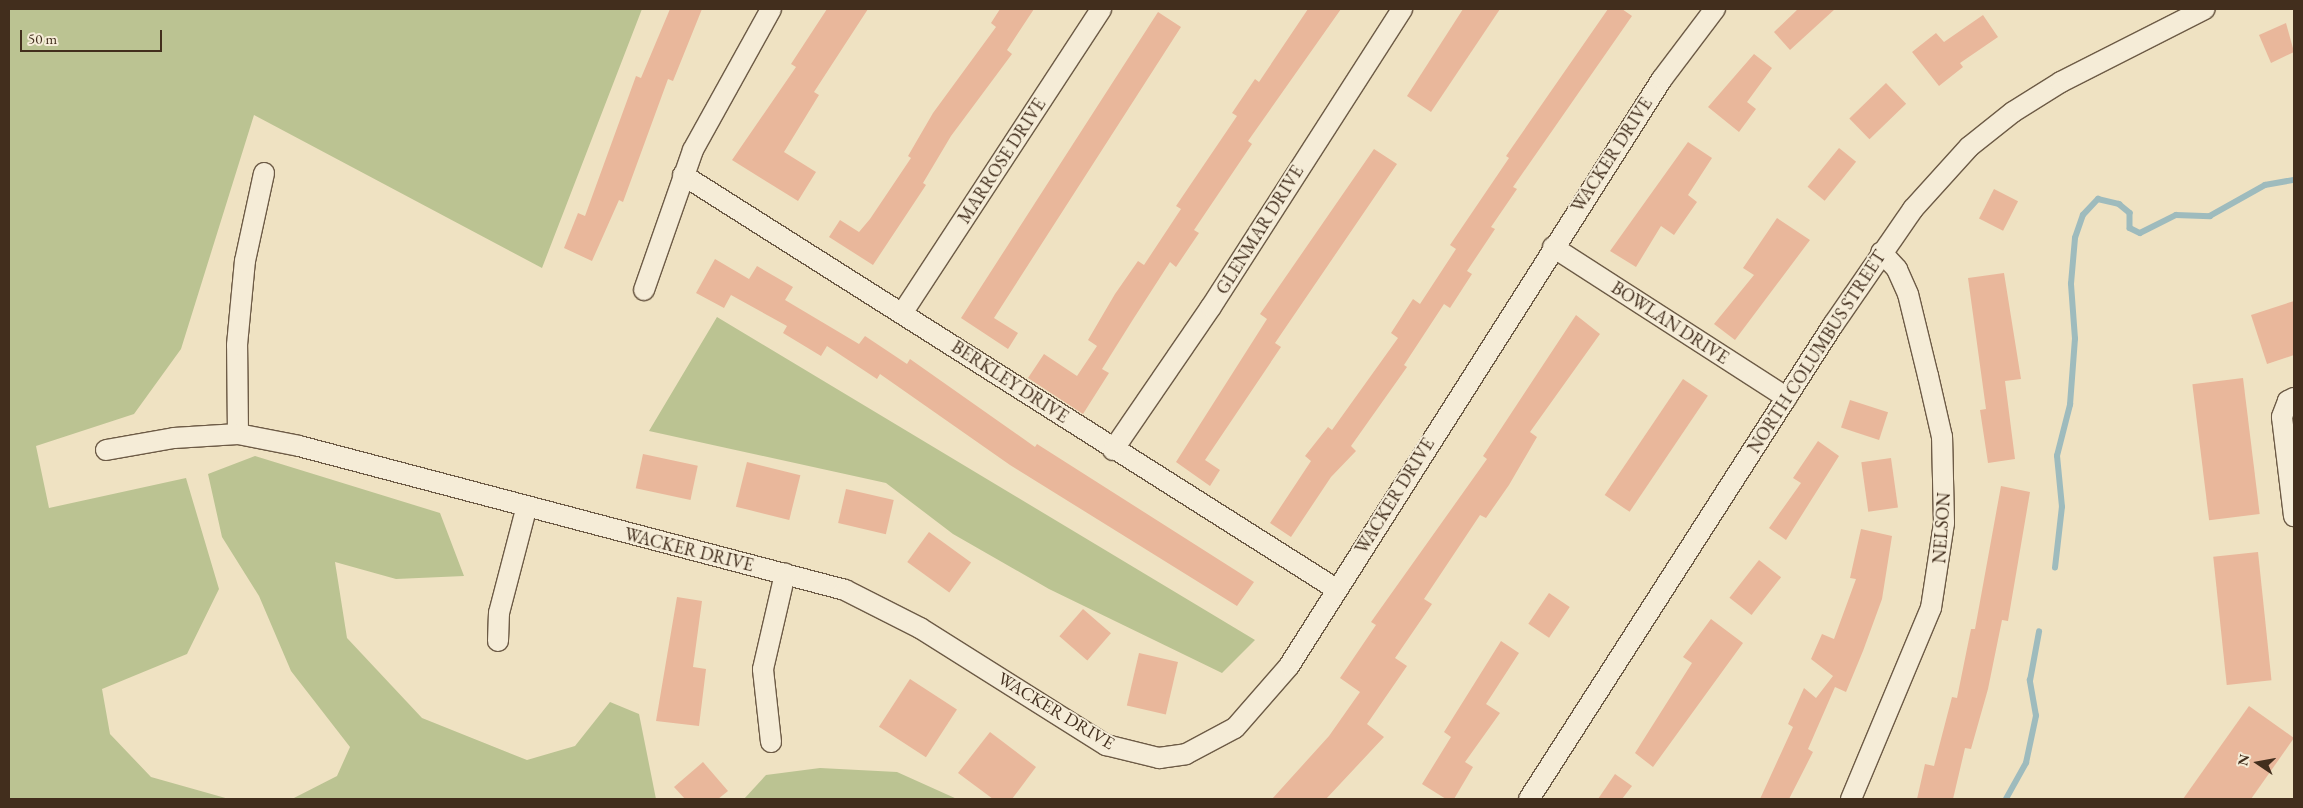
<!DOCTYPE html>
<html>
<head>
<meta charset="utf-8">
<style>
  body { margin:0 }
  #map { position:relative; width:2303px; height:808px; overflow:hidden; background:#efe2c2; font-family:"EB Garamond",serif }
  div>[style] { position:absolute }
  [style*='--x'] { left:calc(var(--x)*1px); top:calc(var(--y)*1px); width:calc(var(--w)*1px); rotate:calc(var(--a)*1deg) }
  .green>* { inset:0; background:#bbc392 }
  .stream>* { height:5.5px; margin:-2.75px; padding:0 2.75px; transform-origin:2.75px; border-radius:2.75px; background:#9ebbbd }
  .building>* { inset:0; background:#e9b79b; transform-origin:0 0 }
  .roads { filter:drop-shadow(1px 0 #6d5b46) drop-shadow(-1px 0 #6d5b46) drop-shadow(0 1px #6d5b46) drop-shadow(0 -1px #6d5b46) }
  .street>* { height:20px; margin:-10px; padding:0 10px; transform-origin:10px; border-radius:10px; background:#f5ecd7 }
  span { translate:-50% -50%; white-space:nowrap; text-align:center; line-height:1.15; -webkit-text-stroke:4px #f5ecd7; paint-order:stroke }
  .street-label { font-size:18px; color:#422e1d }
  .frame { position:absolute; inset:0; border:10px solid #422e1d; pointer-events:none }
  .north { position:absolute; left:2233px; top:738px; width:50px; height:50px; -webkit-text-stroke:4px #f5ecd7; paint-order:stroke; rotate:282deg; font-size:14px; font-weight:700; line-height:20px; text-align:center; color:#422e1d }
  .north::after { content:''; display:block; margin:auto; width:18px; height:22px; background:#422e1d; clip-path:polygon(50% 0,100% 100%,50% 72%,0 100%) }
  .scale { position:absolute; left:20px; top:30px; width:142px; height:22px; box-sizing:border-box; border:2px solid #422e1d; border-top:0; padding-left:6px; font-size:15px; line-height:18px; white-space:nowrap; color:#422e1d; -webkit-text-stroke:4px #f5ecd7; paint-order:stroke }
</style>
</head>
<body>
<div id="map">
  <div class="green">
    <i style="clip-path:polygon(9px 9px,642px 9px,542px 268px,254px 115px,181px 349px,134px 414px,36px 446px,49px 508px,186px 478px,219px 589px,187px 654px,102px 689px,110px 734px,151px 777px,229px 799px,9px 799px)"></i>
    <i style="clip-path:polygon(717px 317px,1255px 640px,1222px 673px,1049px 589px,953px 534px,886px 483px,649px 431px)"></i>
    <i style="clip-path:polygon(255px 456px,440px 513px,464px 576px,396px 579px,335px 562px,347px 638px,422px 718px,527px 760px,575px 746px,610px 702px,639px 714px,656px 799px,292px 799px,337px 776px,350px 747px,291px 671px,259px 596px,222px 537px,208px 474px)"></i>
    <i style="clip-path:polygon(820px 768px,897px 772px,957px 799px,744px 799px,766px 775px)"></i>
  </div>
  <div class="stream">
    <i style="--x:2055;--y:568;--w:61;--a:-83.5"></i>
    <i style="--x:2062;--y:507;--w:51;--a:-95.6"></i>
    <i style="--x:2057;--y:456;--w:53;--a:-75.7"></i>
    <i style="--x:2070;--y:405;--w:66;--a:-85.7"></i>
    <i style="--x:2075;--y:339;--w:55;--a:-94.2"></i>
    <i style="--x:2071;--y:284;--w:46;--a:-85"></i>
    <i style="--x:2075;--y:238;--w:24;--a:-71"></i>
    <i style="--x:2083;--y:215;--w:22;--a:-47"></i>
    <i style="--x:2098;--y:199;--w:22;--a:13"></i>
    <i style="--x:2119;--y:204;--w:14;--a:39"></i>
    <i style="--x:2130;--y:213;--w:15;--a:90"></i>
    <i style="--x:2130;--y:228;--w:11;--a:27"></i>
    <i style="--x:2140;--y:233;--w:40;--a:-26.6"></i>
    <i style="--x:2176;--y:215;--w:34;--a:2"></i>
    <i style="--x:2210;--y:216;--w:63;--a:-29.4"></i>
    <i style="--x:2265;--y:185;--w:29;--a:-10"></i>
    <i style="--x:2006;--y:799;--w:41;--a:-60.9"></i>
    <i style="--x:2026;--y:763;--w:48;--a:-78"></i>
    <i style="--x:2036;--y:716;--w:36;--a:-100"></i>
    <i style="--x:2030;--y:681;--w:50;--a:-79.6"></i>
  </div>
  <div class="building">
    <i style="clip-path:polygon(670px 9px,702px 9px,673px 81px,668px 79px,623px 202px,619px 200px,592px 261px,564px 248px,578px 213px,585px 216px,636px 76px,641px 78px)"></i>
    <i style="clip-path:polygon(827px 9px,868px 9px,814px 92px,819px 95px,784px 152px,816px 172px,798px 201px,732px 160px,796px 67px,791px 64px)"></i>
    <i style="clip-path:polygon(1000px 9px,1034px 9px,1007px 50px,1012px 54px,951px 136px,923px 183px,926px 185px,873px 265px,829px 237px,840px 220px,859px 232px,870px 219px,911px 158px,908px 156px,933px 113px,996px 27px,991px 23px)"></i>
    <i style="clip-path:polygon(1308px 9px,1341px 9px,1248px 141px,1252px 144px,1194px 230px,1199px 233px,1176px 267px,1170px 262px,1132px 321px,1102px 369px,1109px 373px,1083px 414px,1028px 378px,1044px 354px,1077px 376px,1097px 346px,1088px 340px,1115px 294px,1138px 261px,1144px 265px,1181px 209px,1176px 206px,1237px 116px,1232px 113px,1255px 79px,1259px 82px)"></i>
    <i style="clip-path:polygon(1463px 9px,1500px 9px,1431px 112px,1407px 96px)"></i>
    <i style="clip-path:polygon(1608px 9px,1622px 9px,1632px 16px,1513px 187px,1517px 189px,1491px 227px,1495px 229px,1467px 271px,1472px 274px,1450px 308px,1444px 304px,1404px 365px,1407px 367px,1351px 446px,1356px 451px,1331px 477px,1291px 537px,1270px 523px,1311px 461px,1305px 456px,1328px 427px,1332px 430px,1398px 338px,1391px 333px,1413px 299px,1420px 304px,1456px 249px,1450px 245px,1509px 158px,1506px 156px)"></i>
    <i style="clip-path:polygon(1798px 9px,1835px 9px,1790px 50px,1774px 32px)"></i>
    <i style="clip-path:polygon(1158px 12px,1181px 27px,994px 318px,1018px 333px,1008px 349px,961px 318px)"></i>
    <i style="clip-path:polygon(1983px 15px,1998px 37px,1960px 63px,1963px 67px,1939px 86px,1912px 52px,1936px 33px,1944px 42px)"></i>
    <i style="clip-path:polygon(2286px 23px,2294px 52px,2271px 63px,2259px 35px)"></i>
    <i style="clip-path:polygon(1754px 54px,1772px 68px,1747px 102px,1756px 109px,1739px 132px,1708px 107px)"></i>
    <i style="left:1886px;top:83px;width:29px;height:51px;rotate:46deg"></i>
    <i style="clip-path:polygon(1688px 142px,1712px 158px,1688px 195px,1697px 202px,1674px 235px,1661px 226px,1636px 267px,1610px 251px)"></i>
    <i style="left:1839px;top:148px;width:22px;height:50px;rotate:39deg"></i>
    <i style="clip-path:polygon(1374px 149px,1397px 164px,1275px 343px,1281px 347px,1205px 460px,1220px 470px,1210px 486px,1176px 462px,1267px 319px,1260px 314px)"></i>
    <i style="left:1994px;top:189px;width:27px;height:33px;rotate:27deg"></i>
    <i style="clip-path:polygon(1777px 218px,1810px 240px,1735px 340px,1714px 324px,1754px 275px,1743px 268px)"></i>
    <i style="clip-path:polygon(715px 259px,749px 279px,757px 266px,793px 287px,785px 300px,859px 344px,865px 336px,907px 364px,910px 359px,1035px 447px,1037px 444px,1254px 582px,1237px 606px,1010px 465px,880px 374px,877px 379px,827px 346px,821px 356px,783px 333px,787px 326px,731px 295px,724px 308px,696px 293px)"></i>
    <i style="clip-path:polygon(2004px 273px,2021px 379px,2005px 381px,2015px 459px,1988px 463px,1980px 410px,1986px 409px,1968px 278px)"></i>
    <i style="clip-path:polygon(2294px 301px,2294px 355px,2267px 364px,2251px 315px)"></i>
    <i style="clip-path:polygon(1576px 315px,1600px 334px,1530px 432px,1537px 437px,1509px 485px,1486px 518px,1480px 515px,1424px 599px,1432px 604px,1395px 658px,1407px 666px,1367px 724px,1384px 737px,1326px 799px,1272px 799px,1329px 736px,1360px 692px,1340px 678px,1376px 625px,1371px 622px,1487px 459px,1483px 456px)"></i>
    <i style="left:2243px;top:378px;width:137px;height:51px;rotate:83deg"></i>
    <i style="left:1683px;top:379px;width:30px;height:140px;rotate:34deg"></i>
    <i style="left:1850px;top:400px;width:40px;height:29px;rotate:18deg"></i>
    <i style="clip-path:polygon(1818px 441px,1839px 456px,1786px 540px,1769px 528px,1801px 483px,1793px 478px)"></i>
    <i style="left:643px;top:454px;width:56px;height:35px;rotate:12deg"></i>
    <i style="left:1891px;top:458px;width:50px;height:30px;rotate:82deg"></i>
    <i style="left:747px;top:462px;width:55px;height:46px;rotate:14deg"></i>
    <i style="clip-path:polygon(2001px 486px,2030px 492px,2008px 621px,2002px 620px,1988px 689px,1971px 749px,1965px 748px,1953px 799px,1917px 799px,1925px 764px,1934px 766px,1952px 697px,1957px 698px,1971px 629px,1975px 629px)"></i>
    <i style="left:846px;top:489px;width:49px;height:35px;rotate:13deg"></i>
    <i style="clip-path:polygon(1861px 529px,1892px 536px,1882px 599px,1863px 651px,1846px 692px,1835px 687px,1808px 749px,1813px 752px,1789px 799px,1760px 799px,1793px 727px,1788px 724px,1804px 688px,1816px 698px,1833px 676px,1811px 659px,1822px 634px,1834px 639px,1856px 579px,1850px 578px)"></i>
    <i style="left:929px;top:532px;width:52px;height:37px;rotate:36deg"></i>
    <i style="left:2258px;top:552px;width:129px;height:45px;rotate:84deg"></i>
    <i style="left:1759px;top:560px;width:28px;height:48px;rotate:38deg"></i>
    <i style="left:1549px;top:593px;width:25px;height:37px;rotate:34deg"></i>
    <i style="clip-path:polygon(677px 597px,702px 601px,693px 667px,706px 669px,699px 726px,656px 721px)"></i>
    <i style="left:1083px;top:609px;width:37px;height:36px;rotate:41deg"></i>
    <i style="clip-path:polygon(1711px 619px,1743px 643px,1653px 767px,1635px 753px,1692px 663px,1683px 657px)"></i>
    <i style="clip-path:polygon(1501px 641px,1519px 653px,1486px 704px,1500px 713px,1465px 762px,1473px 767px,1454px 799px,1446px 799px,1422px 784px,1451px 737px,1444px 732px)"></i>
    <i style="left:1139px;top:653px;width:40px;height:54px;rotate:13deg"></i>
    <i style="left:910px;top:679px;width:56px;height:57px;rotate:33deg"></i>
    <i style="clip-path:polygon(2249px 706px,2294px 738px,2251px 799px,2183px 799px)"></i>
    <i style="clip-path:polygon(990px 732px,1036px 767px,1012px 799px,993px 799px,958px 773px)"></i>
    <i style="clip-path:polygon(703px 762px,728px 791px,718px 799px,685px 799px,674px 787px)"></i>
    <i style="clip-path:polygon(1615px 774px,1632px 786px,1622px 799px,1598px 799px)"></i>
  </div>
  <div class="roads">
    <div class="street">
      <i style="--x:683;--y:175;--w:773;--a:32.37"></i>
      <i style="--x:1553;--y:247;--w:278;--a:32.8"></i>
      <i style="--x:644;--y:290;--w:148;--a:-70.7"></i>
      <i style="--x:693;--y:150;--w:161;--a:-61"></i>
      <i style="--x:903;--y:312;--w:362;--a:-56.8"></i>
      <i style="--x:2294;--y:398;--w:7;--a:153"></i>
      <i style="--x:2288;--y:401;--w:17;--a:111"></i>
      <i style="--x:2282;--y:417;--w:100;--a:83.1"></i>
      <i style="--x:238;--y:434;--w:89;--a:-90.6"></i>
      <i style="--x:237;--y:345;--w:84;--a:-84.6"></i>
      <i style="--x:245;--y:261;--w:90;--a:-77.8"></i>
      <i style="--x:106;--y:450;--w:69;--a:-10"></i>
      <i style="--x:174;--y:438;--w:64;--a:-3.6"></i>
      <i style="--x:238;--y:434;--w:62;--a:11.1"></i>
      <i style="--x:299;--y:446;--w:565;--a:14.77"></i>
      <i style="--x:845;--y:590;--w:84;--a:26.9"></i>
      <i style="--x:920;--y:628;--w:220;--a:32.2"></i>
      <i style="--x:1106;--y:745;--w:55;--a:13.8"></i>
      <i style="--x:1159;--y:758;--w:27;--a:-8"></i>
      <i style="--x:1186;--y:754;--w:55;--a:-28"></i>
      <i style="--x:1235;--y:728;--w:82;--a:-48.9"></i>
      <i style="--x:1289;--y:666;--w:695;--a:-57.57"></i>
      <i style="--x:1662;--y:79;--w:88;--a:-52.9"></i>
      <i style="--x:1113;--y:450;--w:173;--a:-55.6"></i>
      <i style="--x:1211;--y:307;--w:354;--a:-57.3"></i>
      <i style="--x:498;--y:641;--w:28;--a:-88"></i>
      <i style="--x:499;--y:613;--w:107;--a:-75.4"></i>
      <i style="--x:771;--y:742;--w:73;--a:-96.3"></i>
      <i style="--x:763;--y:669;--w:98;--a:-77"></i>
      <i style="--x:1529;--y:799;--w:563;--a:-57.33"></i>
      <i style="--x:1833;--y:325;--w:141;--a:-55.4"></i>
      <i style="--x:1913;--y:209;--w:84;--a:-47.9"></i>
      <i style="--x:1969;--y:147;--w:56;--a:-38.5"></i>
      <i style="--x:2013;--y:112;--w:57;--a:-32"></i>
      <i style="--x:2061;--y:82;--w:161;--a:-26.9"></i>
      <i style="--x:1851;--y:799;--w:207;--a:-67.3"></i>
      <i style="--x:1931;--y:608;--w:86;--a:-81.3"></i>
      <i style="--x:1944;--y:523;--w:86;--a:-91.3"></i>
      <i style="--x:1942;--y:437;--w:63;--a:-102.9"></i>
      <i style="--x:1928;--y:376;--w:84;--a:-103.7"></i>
      <i style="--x:1908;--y:294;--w:27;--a:-114"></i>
      <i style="--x:1897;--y:269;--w:23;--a:-133"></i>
    </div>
  </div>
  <div class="street-label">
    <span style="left:1612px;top:155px;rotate:-57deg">WACKER DRIVE</span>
    <span style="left:1002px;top:161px;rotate:-57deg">MARROSE DRIVE</span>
    <span style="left:1260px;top:230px;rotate:-58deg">GLENMAR DRIVE</span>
    <span style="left:1670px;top:323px;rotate:33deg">BOWLAN DRIVE</span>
    <span style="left:1817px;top:352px;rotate:-57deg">NORTH COLUMBUS STREET</span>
    <span style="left:1010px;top:382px;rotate:33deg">BERKLEY DRIVE</span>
    <span style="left:1395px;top:496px;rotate:-58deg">WACKER DRIVE</span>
    <span style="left:1942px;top:528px;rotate:-86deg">NELSON</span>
    <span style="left:689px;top:550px;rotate:14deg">WACKER DRIVE</span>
    <span style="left:1056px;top:711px;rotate:31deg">WACKER DRIVE</span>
  </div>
  <div class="frame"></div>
  <div class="north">N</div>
  <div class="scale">50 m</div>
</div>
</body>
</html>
